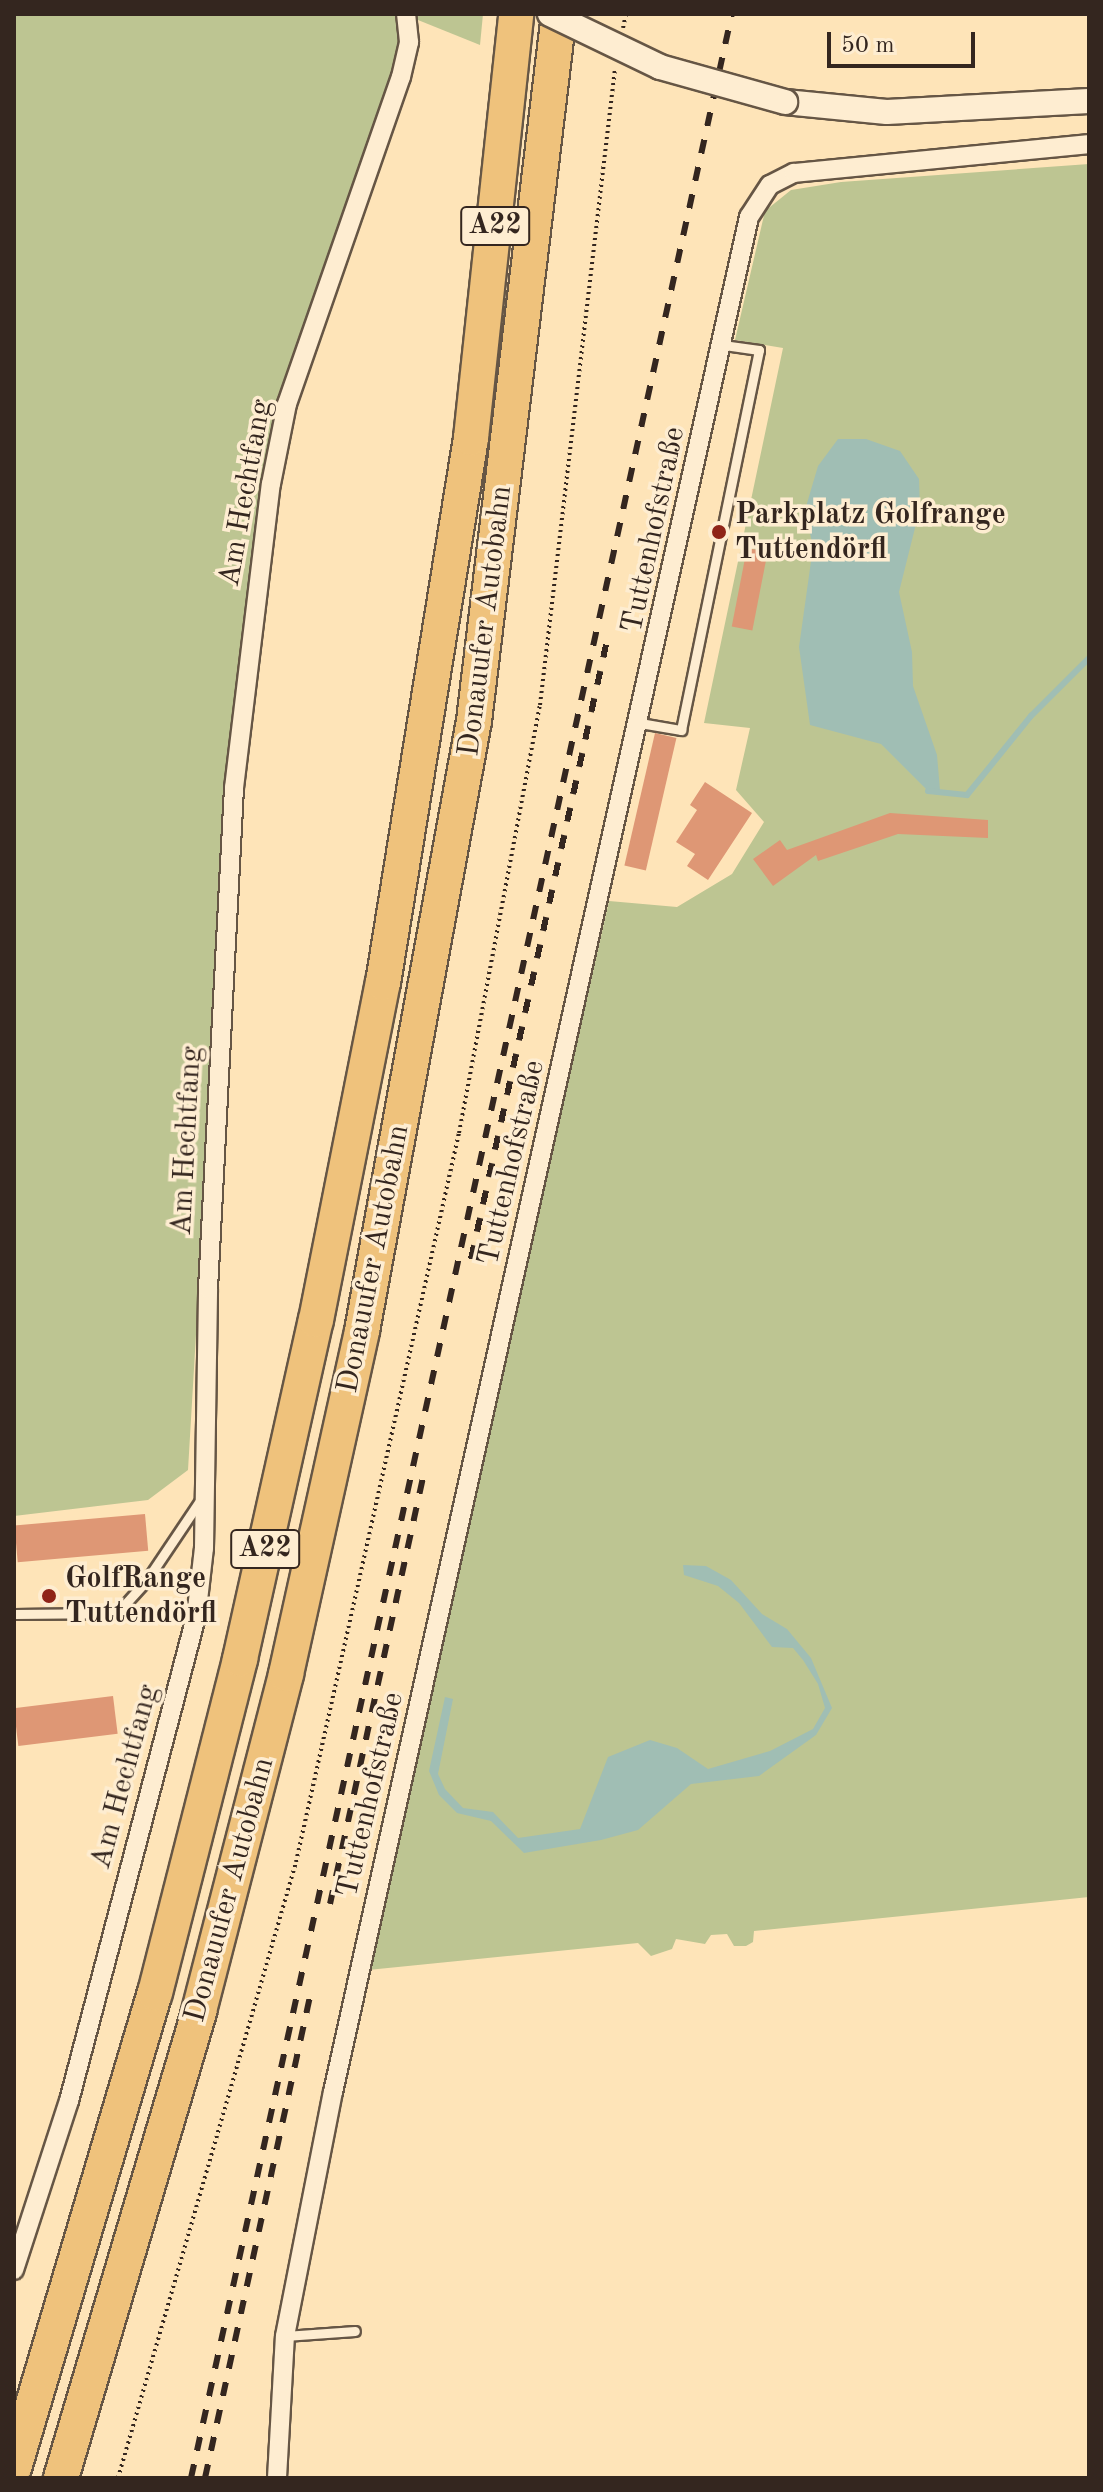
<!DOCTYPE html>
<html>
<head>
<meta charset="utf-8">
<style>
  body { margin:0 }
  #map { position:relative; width:1103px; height:2492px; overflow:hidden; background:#fee4b8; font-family:"Old Standard TT",serif }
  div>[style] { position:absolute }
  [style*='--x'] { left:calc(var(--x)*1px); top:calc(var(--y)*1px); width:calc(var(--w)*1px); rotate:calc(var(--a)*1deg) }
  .green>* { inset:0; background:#bdc592 }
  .water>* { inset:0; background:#a0beb4 }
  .stream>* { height:6px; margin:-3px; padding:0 3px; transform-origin:3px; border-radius:3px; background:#a0beb4 }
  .building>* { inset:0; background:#de9775; transform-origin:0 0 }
  .path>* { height:4px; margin-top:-2px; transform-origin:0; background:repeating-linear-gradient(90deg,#34261f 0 2px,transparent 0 6px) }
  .roads { filter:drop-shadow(2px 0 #665645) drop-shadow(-2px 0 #665645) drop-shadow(0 2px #665645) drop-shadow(0 -2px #665645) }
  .service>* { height:9px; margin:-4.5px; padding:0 4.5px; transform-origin:4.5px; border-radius:4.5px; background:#feedd1 }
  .minor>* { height:18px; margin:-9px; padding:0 9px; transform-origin:9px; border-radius:9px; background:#feedd1 }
  .tertiary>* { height:24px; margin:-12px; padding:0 12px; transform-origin:12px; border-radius:12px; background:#feedd1 }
  .motorway>* { height:34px; margin:-17px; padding:0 17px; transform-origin:17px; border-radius:17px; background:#efc27c }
  .rail>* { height:6px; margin-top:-3px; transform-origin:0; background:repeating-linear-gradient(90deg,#34261f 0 14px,transparent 0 28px) }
  .bridges { filter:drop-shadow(2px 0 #665645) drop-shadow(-2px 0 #665645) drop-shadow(0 2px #665645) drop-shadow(0 -2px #665645) }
  .tertiary-bridge>* { height:24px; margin:-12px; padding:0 12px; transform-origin:12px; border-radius:12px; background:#feedd1 }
  .dots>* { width:22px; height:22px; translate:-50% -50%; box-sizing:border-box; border:4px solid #feedd1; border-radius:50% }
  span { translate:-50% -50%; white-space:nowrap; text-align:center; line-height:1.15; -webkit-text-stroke:7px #feedd1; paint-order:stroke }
  .shield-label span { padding:2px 6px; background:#feedd1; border:2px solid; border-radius:6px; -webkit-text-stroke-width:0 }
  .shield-label { font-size:28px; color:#34261f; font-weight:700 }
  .street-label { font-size:30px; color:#34261f }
  .poi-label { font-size:30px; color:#34261f; font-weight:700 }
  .left { translate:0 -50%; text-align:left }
  .frame { position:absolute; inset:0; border:16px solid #34261f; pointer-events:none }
  .scale { position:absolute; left:827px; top:32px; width:148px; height:36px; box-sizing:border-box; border:4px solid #34261f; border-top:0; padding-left:10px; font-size:24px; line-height:28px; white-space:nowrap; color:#34261f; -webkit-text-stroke:6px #feedd1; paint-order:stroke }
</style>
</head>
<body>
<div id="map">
  <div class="green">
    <i style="clip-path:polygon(14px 14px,397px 14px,401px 37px,395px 72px,265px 457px,229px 776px,188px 1470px,148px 1500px,14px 1516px)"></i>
    <i style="clip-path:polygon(412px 14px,483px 14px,480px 45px,413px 18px)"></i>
    <i style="clip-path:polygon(1089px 164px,1089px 1897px,754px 1931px,753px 1942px,746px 1946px,734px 1946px,727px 1934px,711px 1935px,705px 1944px,676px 1939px,672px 1949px,651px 1956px,638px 1943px,368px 1970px,500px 1382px,494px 1375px,502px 1337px,513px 1325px,609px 901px,677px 907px,732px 874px,764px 822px,736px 790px,750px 728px,704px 723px,783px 348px,735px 340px,765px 211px,791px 190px,841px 182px)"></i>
  </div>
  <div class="water">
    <i style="clip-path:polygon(838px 439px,866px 439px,900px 451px,919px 479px,920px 508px,899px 592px,912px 652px,913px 686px,937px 755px,940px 790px,928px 791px,881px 744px,810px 725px,799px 647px,813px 547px,805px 510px,818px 466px)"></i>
    <i style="clip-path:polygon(683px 1565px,706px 1566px,731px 1580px,762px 1614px,787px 1629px,811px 1658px,832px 1708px,816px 1735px,759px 1776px,691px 1784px,638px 1830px,601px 1840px,524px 1853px,491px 1821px,457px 1813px,439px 1795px,429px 1771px,445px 1697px,453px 1699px,438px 1774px,445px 1789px,463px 1808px,493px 1812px,518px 1838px,580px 1829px,608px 1757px,650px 1740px,677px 1748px,708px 1769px,770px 1751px,813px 1729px,825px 1708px,818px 1684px,803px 1660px,793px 1648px,772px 1647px,739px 1603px,718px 1586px,684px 1575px)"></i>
  </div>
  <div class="stream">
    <i style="--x:928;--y:791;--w:39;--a:6"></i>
    <i style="--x:967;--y:795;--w:102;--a:-51"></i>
    <i style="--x:1031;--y:716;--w:82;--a:-45"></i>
  </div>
  <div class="building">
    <i style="left:747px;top:548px;width:21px;height:80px;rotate:11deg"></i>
    <i style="left:655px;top:733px;width:22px;height:136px;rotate:13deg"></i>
    <i style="clip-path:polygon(705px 782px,752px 813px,708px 880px,687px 866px,695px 854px,676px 842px,697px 810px,690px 805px)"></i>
    <i style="clip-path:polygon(890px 813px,988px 820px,988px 838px,898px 834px,818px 861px,816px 855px,773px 886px,753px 859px,780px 840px,787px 850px)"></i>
    <i style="left:145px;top:1514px;width:37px;height:131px;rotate:85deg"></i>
    <i style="left:113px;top:1696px;width:38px;height:100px;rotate:83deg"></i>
  </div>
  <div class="path">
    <i style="--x:623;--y:28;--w:14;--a:-78"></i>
    <i style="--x:118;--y:2478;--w:641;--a:-73.88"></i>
    <i style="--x:296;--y:1862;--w:747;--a:-77.4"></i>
    <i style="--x:459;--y:1133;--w:436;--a:-79.3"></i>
    <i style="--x:540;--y:705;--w:641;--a:-83.28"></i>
  </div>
  <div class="roads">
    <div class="service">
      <i style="--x:640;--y:723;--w:42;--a:9.7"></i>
      <i style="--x:681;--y:730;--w:388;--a:-78.4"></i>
      <i style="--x:759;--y:350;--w:35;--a:-172"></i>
      <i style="--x:14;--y:1614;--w:103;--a:-0.6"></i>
      <i style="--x:117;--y:1613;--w:43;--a:-47.8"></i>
      <i style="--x:146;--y:1581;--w:99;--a:-56.1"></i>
      <i style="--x:285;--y:2336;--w:70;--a:-4.1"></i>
    </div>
    <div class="minor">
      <i style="--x:14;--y:2270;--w:178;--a:-72"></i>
      <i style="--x:69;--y:2101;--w:499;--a:-75.3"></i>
      <i style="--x:196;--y:1618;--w:70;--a:-83.5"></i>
      <i style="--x:204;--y:1548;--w:259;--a:-89.1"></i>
      <i style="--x:208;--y:1289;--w:502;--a:-87.03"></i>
      <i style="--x:234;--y:788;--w:306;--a:-83.1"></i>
      <i style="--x:271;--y:484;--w:82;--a:-78.7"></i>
      <i style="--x:287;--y:404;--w:346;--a:-70.8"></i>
      <i style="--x:401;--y:77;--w:36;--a:-77"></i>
      <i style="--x:409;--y:42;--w:28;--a:-96"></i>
      <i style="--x:277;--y:2478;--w:142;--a:-86.8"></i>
      <i style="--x:285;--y:2336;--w:249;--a:-78.9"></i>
      <i style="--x:333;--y:2092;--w:1921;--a:-77.49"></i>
      <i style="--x:749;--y:217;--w:38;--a:-57"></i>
      <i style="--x:770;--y:185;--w:27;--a:-27"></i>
      <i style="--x:794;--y:173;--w:296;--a:-5.6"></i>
    </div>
    <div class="tertiary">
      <i style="--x:785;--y:102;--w:102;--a:5.6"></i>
      <i style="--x:887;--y:112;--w:202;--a:-3.1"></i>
    </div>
    <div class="motorway">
      <i style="--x:14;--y:2468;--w:495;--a:-73.5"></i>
      <i style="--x:155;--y:1993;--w:345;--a:-75.7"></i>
      <i style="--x:240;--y:1659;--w:347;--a:-77.4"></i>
      <i style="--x:316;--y:1320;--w:344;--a:-78.8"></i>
      <i style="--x:383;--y:983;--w:552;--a:-80.83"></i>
      <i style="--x:471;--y:438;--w:426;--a:-83.9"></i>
      <i style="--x:61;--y:2478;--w:487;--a:-73.5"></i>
      <i style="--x:199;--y:2011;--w:348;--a:-75.5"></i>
      <i style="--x:286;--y:1674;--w:351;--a:-77.5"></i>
      <i style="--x:362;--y:1331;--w:620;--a:-79.6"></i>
      <i style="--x:474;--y:721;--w:712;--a:-83.14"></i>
    </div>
  </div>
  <div class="rail">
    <i style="--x:471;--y:1259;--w:629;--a:-77.6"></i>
    <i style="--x:330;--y:1904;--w:444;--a:-77.7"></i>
    <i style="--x:191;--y:2478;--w:2523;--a:-77.62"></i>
    <i style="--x:205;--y:2478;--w:499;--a:-77.7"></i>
  </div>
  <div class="bridges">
    <div class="tertiary-bridge">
      <i style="--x:550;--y:14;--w:122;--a:25.7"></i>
      <i style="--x:660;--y:67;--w:130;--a:15.6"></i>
    </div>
  </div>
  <div class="dots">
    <i style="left:719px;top:532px;background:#8f2418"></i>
    <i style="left:49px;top:1596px;background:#8f2418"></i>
  </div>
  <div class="shield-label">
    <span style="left:495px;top:226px">A22</span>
    <span style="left:265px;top:1549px">A22</span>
  </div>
  <div class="street-label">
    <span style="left:246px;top:493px;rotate:-80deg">Am Hechtfang</span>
    <span style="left:654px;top:530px;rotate:-78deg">Tuttenhofstraße</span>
    <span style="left:486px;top:621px;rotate:-83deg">Donauufer Autobahn</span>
    <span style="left:187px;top:1141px;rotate:-87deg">Am Hechtfang</span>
    <span style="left:512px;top:1163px;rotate:-77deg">Tuttenhofstraße</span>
    <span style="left:374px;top:1259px;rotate:-79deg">Donauufer Autobahn</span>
    <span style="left:125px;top:1777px;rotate:-75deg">Am Hechtfang</span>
    <span style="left:371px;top:1795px;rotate:-77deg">Tuttenhofstraße</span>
    <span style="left:230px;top:1890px;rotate:-75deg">Donauufer Autobahn</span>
  </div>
  <div class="poi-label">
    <span class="left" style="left:735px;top:532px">Parkplatz Golfrange<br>Tuttendörfl</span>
    <span class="left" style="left:65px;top:1596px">GolfRange<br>Tuttendörfl</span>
  </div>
  <div class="frame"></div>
  <div class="scale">50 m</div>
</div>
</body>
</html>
